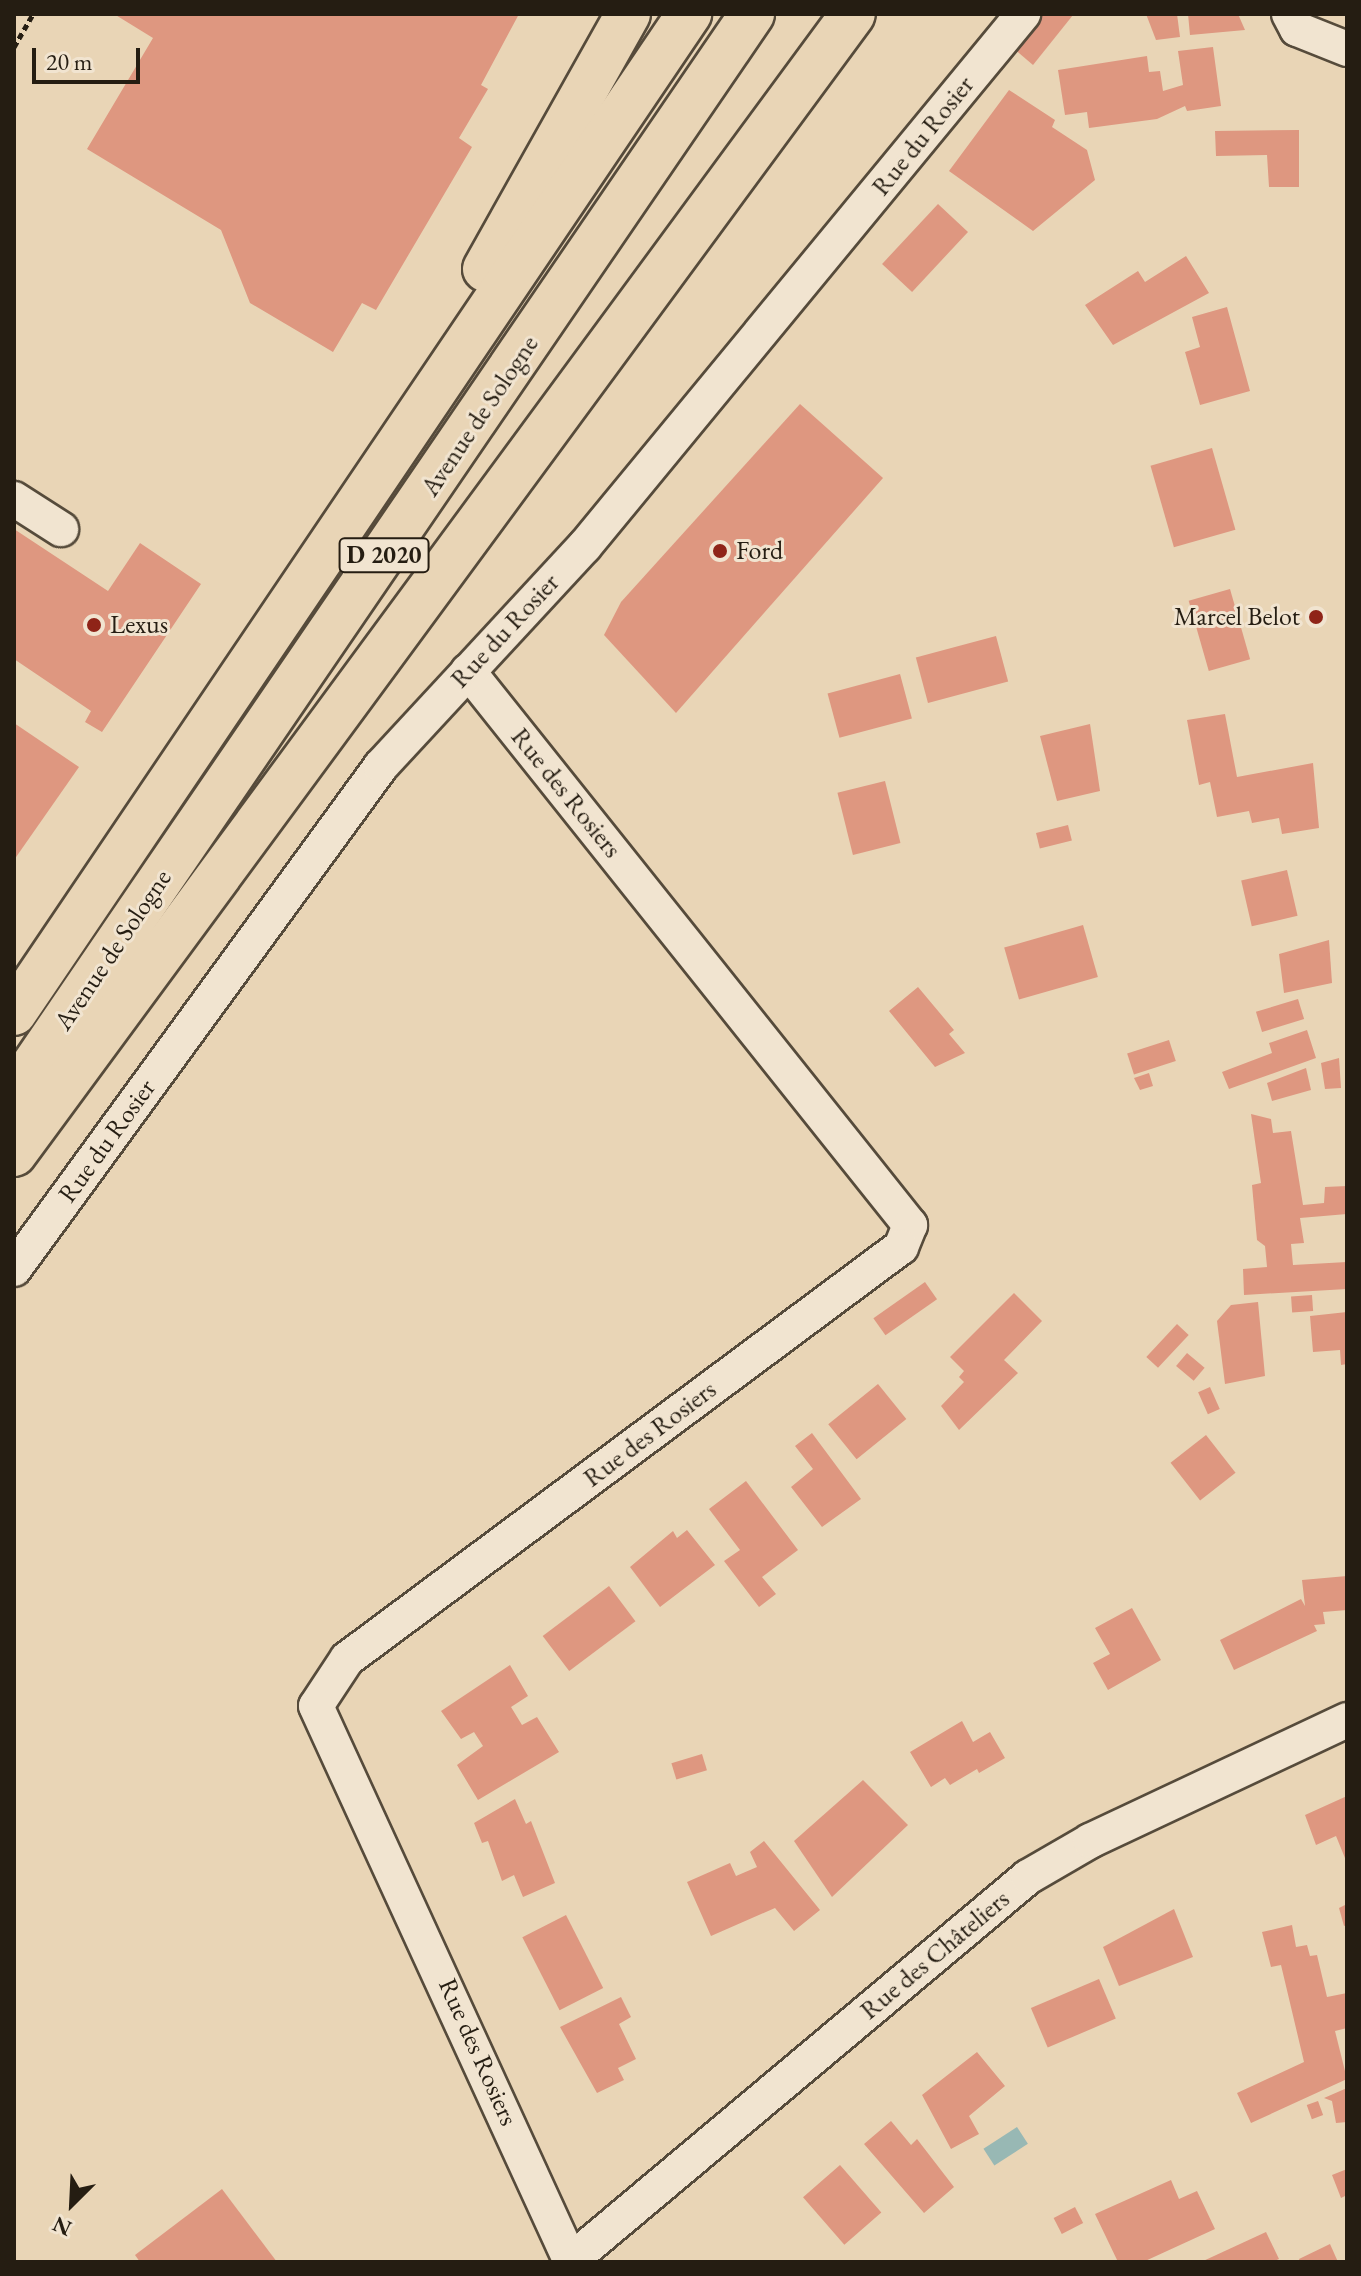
<!DOCTYPE html>
<html>
<head>
<meta charset="utf-8">
<style>
  body { margin:0 }
  #map { position:relative; width:1361px; height:2276px; overflow:hidden; background:#e9d5b6; font-family:"EB Garamond",serif }
  div>[style] { position:absolute }
  [style*='--x'] { left:calc(var(--x)*1px); top:calc(var(--y)*1px); width:calc(var(--w)*1px); rotate:calc(var(--a)*1deg) }
  .water>* { inset:0; background:#98b8b4; transform-origin:0 0 }
  .building>* { inset:0; background:#de9780; transform-origin:0 0 }
  .path>* { height:5px; margin-top:-2.5px; transform-origin:0; background:repeating-linear-gradient(90deg,#251d12 0 6px,transparent 0 10px) }
  .roads { filter:drop-shadow(2px 0 #564b3b) drop-shadow(-2px 0 #564b3b) drop-shadow(0 2px #564b3b) drop-shadow(0 -2px #564b3b) }
  .minor>* { height:34px; margin:-17px; padding:0 17px; transform-origin:17px; border-radius:17px; background:#f1e4d0 }
  .major>* { height:44px; margin:-22px; padding:0 22px; transform-origin:22px; border-radius:22px; background:#e9d5b6 }
  .dots>* { width:22px; height:22px; translate:-50% -50%; box-sizing:border-box; border:4px solid #f1e4d0; border-radius:50% }
  span { translate:-50% -50%; white-space:nowrap; text-align:center; line-height:1.15; -webkit-text-stroke:6px #f1e4d0; paint-order:stroke }
  .shield-label span { padding:2px 6px; background:#f1e4d0; border:2px solid; border-radius:6px; -webkit-text-stroke-width:0 }
  .shield-label { font-size:24px; color:#251d12; font-weight:700 }
  .street-label { font-size:26px; color:#251d12 }
  .poi-label { font-size:26px; color:#251d12 }
  .left { translate:0 -50%; text-align:left }
  .right { translate:-100% -50%; text-align:right }
  .frame { position:absolute; inset:0; border:16px solid #251d12; pointer-events:none }
  .north { position:absolute; left:32px; top:2164px; width:80px; height:80px; -webkit-text-stroke:6px #f1e4d0; paint-order:stroke; rotate:204deg; font-size:22px; font-weight:700; line-height:32px; text-align:center; color:#251d12 }
  .north::after { content:''; display:block; margin:auto; width:28px; height:36px; background:#251d12; clip-path:polygon(50% 0,100% 100%,50% 72%,0 100%) }
  .scale { position:absolute; left:32px; top:48px; width:108px; height:36px; box-sizing:border-box; border:4px solid #251d12; border-top:0; padding-left:10px; font-size:24px; line-height:28px; white-space:nowrap; color:#251d12; -webkit-text-stroke:6px #f1e4d0; paint-order:stroke }
</style>
</head>
<body>
<div id="map">
  <div class="water">
    <i style="left:1017px;top:2127px;width:20px;height:40px;rotate:57deg"></i>
  </div>
  <div class="building">
    <i style="clip-path:polygon(114px 14px,519px 14px,481px 85px,488px 89px,459px 138px,472px 147px,376px 310px,362px 303px,333px 352px,250px 303px,221px 230px,87px 149px,153px 38px)"></i>
    <i style="clip-path:polygon(1041px 14px,1073px 15px,1033px 65px,1013px 48px)"></i>
    <i style="clip-path:polygon(1146px 14px,1177px 14px,1180px 37px,1156px 40px)"></i>
    <i style="clip-path:polygon(1188px 14px,1238px 14px,1245px 30px,1190px 35px)"></i>
    <i style="clip-path:polygon(1213px 47px,1221px 106px,1187px 111px,1185px 106px,1157px 119px,1089px 128px,1087px 112px,1065px 115px,1058px 70px,1147px 56px,1149px 72px,1160px 71px,1163px 91px,1183px 85px,1178px 51px)"></i>
    <i style="clip-path:polygon(1009px 90px,1055px 120px,1052px 127px,1087px 150px,1095px 180px,1033px 231px,949px 171px)"></i>
    <i style="clip-path:polygon(1299px 130px,1299px 187px,1269px 187px,1267px 155px,1216px 156px,1215px 131px)"></i>
    <i style="left:938px;top:204px;width:41px;height:82px;rotate:43deg"></i>
    <i style="clip-path:polygon(1186px 256px,1209px 293px,1113px 345px,1085px 305px,1138px 271px,1145px 282px)"></i>
    <i style="clip-path:polygon(1227px 307px,1250px 391px,1200px 405px,1185px 352px,1200px 347px,1192px 317px)"></i>
    <i style="clip-path:polygon(800px 404px,883px 478px,676px 713px,604px 635px,621px 602px)"></i>
    <i style="left:1212px;top:448px;width:85px;height:64px;rotate:74deg"></i>
    <i style="clip-path:polygon(14px 529px,108px 591px,140px 543px,201px 584px,102px 732px,85px 722px,91px 711px,14px 659px)"></i>
    <i style="left:1230px;top:589px;width:73px;height:43px;rotate:74deg"></i>
    <i style="left:996px;top:636px;width:47px;height:83px;rotate:75deg"></i>
    <i style="left:900px;top:674px;width:46px;height:75px;rotate:75deg"></i>
    <i style="clip-path:polygon(1225px 714px,1237px 777px,1313px 763px,1319px 828px,1282px 834px,1279px 818px,1252px 823px,1249px 811px,1217px 817px,1210px 782px,1199px 785px,1187px 720px)"></i>
    <i style="clip-path:polygon(14px 723px,79px 767px,14px 860px)"></i>
    <i style="clip-path:polygon(1090px 724px,1100px 791px,1057px 801px,1040px 736px)"></i>
    <i style="left:885px;top:781px;width:64px;height:49px;rotate:76deg"></i>
    <i style="left:1068px;top:825px;width:16px;height:33px;rotate:76deg"></i>
    <i style="left:1287px;top:870px;width:47px;height:47px;rotate:77deg"></i>
    <i style="left:1083px;top:925px;width:54px;height:82px;rotate:74deg"></i>
    <i style="clip-path:polygon(1329px 940px,1332px 983px,1284px 993px,1279px 954px)"></i>
    <i style="clip-path:polygon(918px 987px,954px 1030px,949px 1034px,965px 1053px,935px 1067px,889px 1011px)"></i>
    <i style="left:1298px;top:999px;width:21px;height:44px;rotate:73deg"></i>
    <i style="clip-path:polygon(1307px 1030px,1316px 1058px,1229px 1089px,1222px 1072px,1272px 1053px,1269px 1043px)"></i>
    <i style="left:1169px;top:1040px;width:22px;height:44px;rotate:72deg"></i>
    <i style="clip-path:polygon(1339px 1058px,1341px 1088px,1325px 1089px,1321px 1063px)"></i>
    <i style="clip-path:polygon(1306px 1068px,1311px 1090px,1272px 1101px,1267px 1083px)"></i>
    <i style="clip-path:polygon(1149px 1073px,1153px 1086px,1140px 1090px,1134px 1078px)"></i>
    <i style="clip-path:polygon(1251px 1114px,1271px 1119px,1273px 1133px,1291px 1131px,1303px 1205px,1324px 1203px,1325px 1187px,1347px 1186px,1347px 1214px,1300px 1218px,1304px 1243px,1291px 1244px,1293px 1265px,1347px 1262px,1347px 1289px,1244px 1295px,1243px 1269px,1267px 1267px,1265px 1246px,1257px 1240px,1252px 1185px,1261px 1183px)"></i>
    <i style="left:925px;top:1282px;width:21px;height:63px;rotate:55deg"></i>
    <i style="clip-path:polygon(1014px 1293px,1042px 1321px,1004px 1360px,1018px 1373px,959px 1430px,941px 1406px,964px 1382px,959px 1377px,964px 1371px,950px 1357px)"></i>
    <i style="left:1312px;top:1295px;width:16px;height:21px;rotate:86deg"></i>
    <i style="clip-path:polygon(1258px 1302px,1265px 1376px,1225px 1384px,1217px 1321px,1231px 1305px)"></i>
    <i style="clip-path:polygon(1347px 1312px,1347px 1364px,1341px 1365px,1340px 1350px,1313px 1352px,1310px 1316px)"></i>
    <i style="left:1177px;top:1324px;width:16px;height:45px;rotate:43deg"></i>
    <i style="left:1187px;top:1353px;width:23px;height:17px;rotate:40deg"></i>
    <i style="left:878px;top:1384px;width:45px;height:64px;rotate:51deg"></i>
    <i style="left:1210px;top:1387px;width:24px;height:13px;rotate:66deg"></i>
    <i style="clip-path:polygon(812px 1433px,861px 1499px,822px 1527px,791px 1487px,813px 1469px,795px 1446px)"></i>
    <i style="left:1206px;top:1435px;width:48px;height:45px;rotate:52deg"></i>
    <i style="clip-path:polygon(746px 1481px,798px 1550px,762px 1577px,776px 1594px,759px 1607px,724px 1561px,740px 1550px,709px 1509px)"></i>
    <i style="clip-path:polygon(687px 1530px,715px 1565px,660px 1607px,630px 1567px,673px 1531px,677px 1538px)"></i>
    <i style="clip-path:polygon(1347px 1576px,1347px 1610px,1323px 1612px,1325px 1624px,1314px 1625px,1317px 1631px,1234px 1670px,1220px 1640px,1301px 1599px,1305px 1606px,1302px 1580px)"></i>
    <i style="left:609px;top:1586px;width:44px;height:83px;rotate:53deg"></i>
    <i style="clip-path:polygon(1132px 1608px,1161px 1660px,1108px 1690px,1093px 1663px,1110px 1654px,1095px 1628px)"></i>
    <i style="clip-path:polygon(510px 1665px,528px 1696px,511px 1707px,522px 1725px,537px 1717px,559px 1752px,478px 1800px,457px 1765px,483px 1746px,474px 1732px,461px 1739px,441px 1711px)"></i>
    <i style="clip-path:polygon(962px 1721px,973px 1742px,990px 1732px,1005px 1758px,979px 1773px,977px 1769px,950px 1785px,945px 1778px,931px 1787px,910px 1752px)"></i>
    <i style="left:702px;top:1754px;width:17px;height:32px;rotate:73deg"></i>
    <i style="clip-path:polygon(863px 1780px,908px 1825px,832px 1897px,794px 1841px)"></i>
    <i style="clip-path:polygon(1347px 1796px,1347px 1863px,1336px 1836px,1316px 1845px,1305px 1815px)"></i>
    <i style="clip-path:polygon(515px 1799px,526px 1824px,531px 1821px,555px 1883px,523px 1897px,514px 1875px,502px 1881px,488px 1841px,482px 1843px,474px 1823px)"></i>
    <i style="clip-path:polygon(764px 1841px,820px 1910px,794px 1931px,775px 1908px,711px 1936px,687px 1882px,730px 1863px,736px 1876px,757px 1867px,750px 1852px)"></i>
    <i style="clip-path:polygon(1347px 1904px,1347px 1925px,1344px 1926px,1339px 1908px)"></i>
    <i style="clip-path:polygon(1174px 1909px,1193px 1957px,1119px 1986px,1103px 1947px)"></i>
    <i style="left:566px;top:1915px;width:82px;height:49px;rotate:63deg"></i>
    <i style="clip-path:polygon(1292px 1925px,1296px 1947px,1307px 1945px,1310px 1956px,1317px 1955px,1327px 1997px,1347px 1993px,1347px 2028px,1335px 2031px,1347px 2079px,1251px 2123px,1237px 2093px,1304px 2062px,1281px 1965px,1271px 1967px,1262px 1932px)"></i>
    <i style="left:1099px;top:1979px;width:43px;height:74px;rotate:67deg"></i>
    <i style="clip-path:polygon(621px 1997px,631px 2017px,619px 2024px,636px 2059px,618px 2068px,624px 2080px,597px 2093px,560px 2027px)"></i>
    <i style="clip-path:polygon(977px 2052px,1005px 2086px,969px 2116px,979px 2134px,951px 2149px,922px 2095px)"></i>
    <i style="clip-path:polygon(1347px 2088px,1347px 2122px,1336px 2123px,1332px 2101px,1324px 2098px)"></i>
    <i style="left:1318px;top:2101px;width:15px;height:12px;rotate:70deg"></i>
    <i style="clip-path:polygon(891px 2121px,911px 2145px,917px 2139px,954px 2187px,924px 2213px,864px 2144px)"></i>
    <i style="left:840px;top:2165px;width:63px;height:49px;rotate:49deg"></i>
    <i style="clip-path:polygon(1347px 2169px,1347px 2195px,1341px 2198px,1332px 2175px)"></i>
    <i style="clip-path:polygon(1171px 2180px,1179px 2199px,1197px 2191px,1215px 2229px,1143px 2262px,1118px 2262px,1095px 2214px)"></i>
    <i style="clip-path:polygon(222px 2189px,277px 2262px,140px 2262px,135px 2255px)"></i>
    <i style="left:1075px;top:2207px;width:18px;height:24px;rotate:63deg"></i>
    <i style="clip-path:polygon(1266px 2232px,1279px 2259px,1272px 2262px,1201px 2262px)"></i>
    <i style="clip-path:polygon(1330px 2244px,1338px 2262px,1300px 2262px,1299px 2259px)"></i>
  </div>
  <div class="path">
    <i style="--x:14;--y:47;--w:38;--a:-60"></i>
  </div>
  <div class="roads">
    <div class="minor">
      <i style="--x:1289;--y:14;--w:17;--a:62"></i>
      <i style="--x:1297;--y:29;--w:54;--a:21.8"></i>
      <i style="--x:14;--y:499;--w:56;--a:32.6"></i>
      <i style="--x:468;--y:671;--w:709;--a:51.42"></i>
      <i style="--x:910;--y:1225;--w:24;--a:112"></i>
      <i style="--x:901;--y:1247;--w:690;--a:143.36"></i>
      <i style="--x:347;--y:1659;--w:56;--a:123.4"></i>
      <i style="--x:316;--y:1706;--w:612;--a:65.36"></i>
      <i style="--x:14;--y:1269;--w:623;--a:-53.88"></i>
      <i style="--x:381;--y:766;--w:299;--a:-47.2"></i>
      <i style="--x:584;--y:547;--w:691;--a:-50.52"></i>
      <i style="--x:569;--y:2262;--w:599;--a:-39.99"></i>
      <i style="--x:1028;--y:1877;--w:72;--a:-30.1"></i>
      <i style="--x:1090;--y:1841;--w:284;--a:-25.2"></i>
    </div>
    <div class="major">
      <i style="--x:485;--y:269;--w:292;--a:-60.7"></i>
      <i style="--x:14;--y:1013;--w:1206;--a:-55.95"></i>
      <i style="--x:14;--y:1094;--w:1308;--a:-55.65"></i>
      <i style="--x:14;--y:1154;--w:1415;--a:-53.65"></i>
    </div>
  </div>
  <div class="dots">
    <i style="left:720px;top:551px;background:#8f2418"></i>
    <i style="left:1316px;top:617px;background:#8f2418"></i>
    <i style="left:94px;top:625px;background:#8f2418"></i>
  </div>
  <div class="shield-label">
    <span style="left:384px;top:555px">D 2020</span>
  </div>
  <div class="street-label">
    <span style="left:923px;top:136px;rotate:-51deg">Rue du Rosier</span>
    <span style="left:480px;top:416px;rotate:-56deg">Avenue de Sologne</span>
    <span style="left:505px;top:631px;rotate:-47deg">Rue du Rosier</span>
    <span style="left:566px;top:793px;rotate:51deg">Rue des Rosiers</span>
    <span style="left:113px;top:950px;rotate:-56deg">Avenue de Sologne</span>
    <span style="left:107px;top:1141px;rotate:-54deg">Rue du Rosier</span>
    <span style="left:650px;top:1434px;rotate:-37deg">Rue des Rosiers</span>
    <span style="left:935px;top:1955px;rotate:-40deg">Rue des Châteliers</span>
    <span style="left:478px;top:2052px;rotate:66deg">Rue des Rosiers</span>
  </div>
  <div class="poi-label">
    <span class="left" style="left:736px;top:551px">Ford</span>
    <span class="right" style="left:1300px;top:617px">Marcel Belot</span>
    <span class="left" style="left:110px;top:625px">Lexus</span>
  </div>
  <div class="frame"></div>
  <div class="north">N</div>
  <div class="scale">20 m</div>
</div>
</body>
</html>
